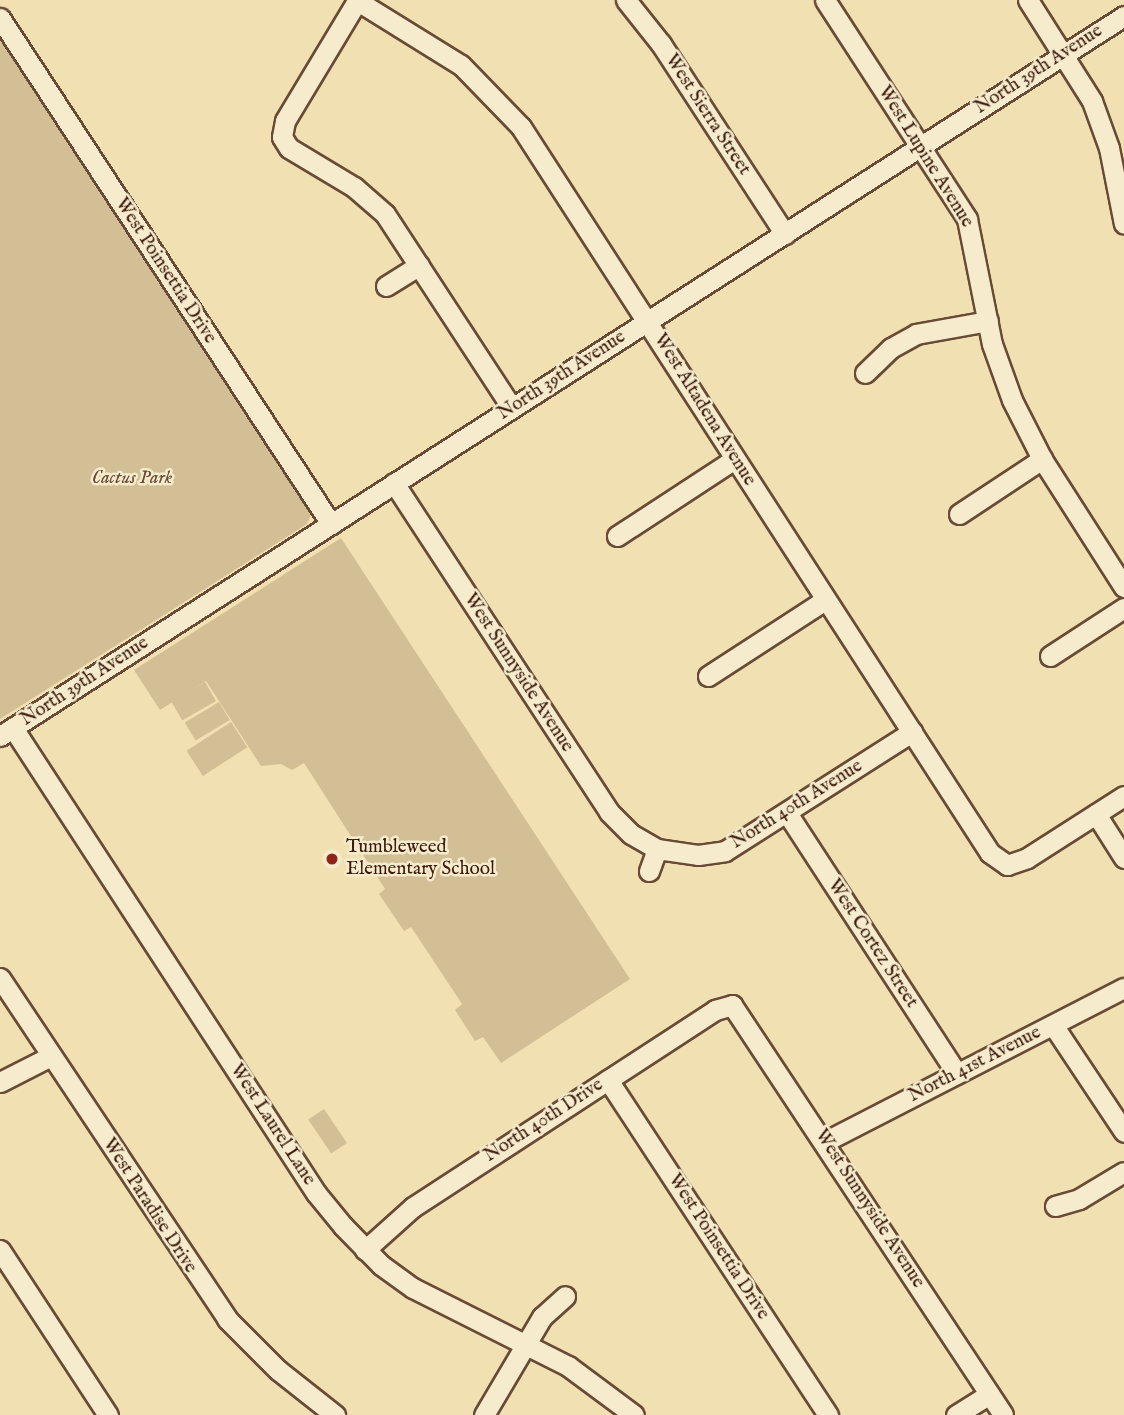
<!DOCTYPE html>
<html>
<head>
<meta charset="utf-8">
<style>
  body { margin:0 }
  #map { position:relative; width:1124px; height:1415px; overflow:hidden; background:#f1e1b2; font-family:"IM FELL English",serif }
  div>[style] { position:absolute }
  [style*='--x'] { left:calc(var(--x)*1px); top:calc(var(--y)*1px); width:calc(var(--w)*1px); rotate:calc(var(--a)*1deg) }
  .green>* { inset:0; background:#d2bf96; transform-origin:0 0 }
  .roads { filter:drop-shadow(2px 0 #684b36) drop-shadow(-2px 0 #684b36) drop-shadow(0 2px #684b36) drop-shadow(0 -2px #684b36) }
  .minor>* { height:19px; margin:-9.5px; padding:0 9.5px; transform-origin:9.5px; border-radius:9.5px; background:#f6eccd }
  .dots>* { width:19px; height:19px; translate:-50% -50%; box-sizing:border-box; border:4px solid #f6eccd; border-radius:50% }
  span { translate:-50% -50%; white-space:nowrap; text-align:center; line-height:1.15; -webkit-text-stroke:5px #f6eccd; paint-order:stroke }
  .street-label { font-size:19px; color:#3b190c }
  .park-label { font-size:19px; color:#684b35; font-style:italic }
  .poi-label { font-size:19px; color:#3b190c }
  .left { translate:0 -50%; text-align:left }
</style>
</head>
<body>
<div id="map">
  <div class="green">
    <i style="clip-path:polygon(0 36px,311px 515px,307px 524px,0 719px)"></i>
    <i style="clip-path:polygon(341px 538px,630px 979px,501px 1063px,483px 1037px,475px 1041px,455px 1010px,462px 1004px,411px 927px,404px 931px,379px 894px,385px 889px,304px 763px,292px 770px,281px 764px,261px 766px,206px 681px,160px 710px,134px 670px)"></i>
    <i style="left:205px;top:682px;width:22px;height:39px;rotate:60deg"></i>
    <i style="left:219px;top:702px;width:21px;height:40px;rotate:59deg"></i>
    <i style="left:231px;top:722px;width:30px;height:53px;rotate:57deg"></i>
    <i style="left:324px;top:1109px;width:41px;height:19px;rotate:56deg"></i>
  </div>
  <div class="roads">
    <div class="minor">
      <i style="--x:356;--y:0;--w:123;--a:31.8"></i>
      <i style="--x:461;--y:65;--w:86;--a:45.9"></i>
      <i style="--x:521;--y:127;--w:864;--a:57.14"></i>
      <i style="--x:990;--y:853;--w:21;--a:35"></i>
      <i style="--x:1007;--y:865;--w:21;--a:-19"></i>
      <i style="--x:1027;--y:858;--w:115;--a:-32.6"></i>
      <i style="--x:626;--y:0;--w:56;--a:51.5"></i>
      <i style="--x:661;--y:44;--w:227;--a:56.9"></i>
      <i style="--x:825;--y:0;--w:261;--a:57"></i>
      <i style="--x:967;--y:219;--w:127;--a:78.7"></i>
      <i style="--x:992;--y:344;--w:59;--a:70.3"></i>
      <i style="--x:1012;--y:400;--w:66;--a:63"></i>
      <i style="--x:1042;--y:459;--w:152;--a:57.4"></i>
      <i style="--x:1028;--y:0;--w:120;--a:57.6"></i>
      <i style="--x:1092;--y:101;--w:50;--a:70.1"></i>
      <i style="--x:1109;--y:148;--w:77;--a:78.8"></i>
      <i style="--x:357;--y:1;--w:140;--a:121"></i>
      <i style="--x:285;--y:121;--w:16;--a:101"></i>
      <i style="--x:282;--y:137;--w:13;--a:58"></i>
      <i style="--x:289;--y:148;--w:76;--a:31"></i>
      <i style="--x:354;--y:187;--w:41;--a:41.1"></i>
      <i style="--x:385;--y:214;--w:232;--a:56.8"></i>
      <i style="--x:0;--y:18;--w:605;--a:56.81"></i>
      <i style="--x:386;--y:286;--w:39;--a:-32"></i>
      <i style="--x:865;--y:373;--w:36;--a:-44"></i>
      <i style="--x:891;--y:348;--w:29;--a:-29"></i>
      <i style="--x:916;--y:334;--w:73;--a:-10.2"></i>
      <i style="--x:394;--y:483;--w:393;--a:56.8"></i>
      <i style="--x:609;--y:812;--w:31;--a:45"></i>
      <i style="--x:631;--y:834;--w:30;--a:30"></i>
      <i style="--x:657;--y:849;--w:41;--a:8.3"></i>
      <i style="--x:698;--y:855;--w:27;--a:-8"></i>
      <i style="--x:725;--y:851;--w:222;--a:-32.5"></i>
      <i style="--x:959;--y:514;--w:100;--a:-33.5"></i>
      <i style="--x:617;--y:536;--w:139;--a:-33.2"></i>
      <i style="--x:1050;--y:656;--w:88;--a:-33"></i>
      <i style="--x:708;--y:676;--w:140;--a:-33"></i>
      <i style="--x:13;--y:728;--w:555;--a:56.91"></i>
      <i style="--x:316;--y:1193;--w:43;--a:50.7"></i>
      <i style="--x:343;--y:1226;--w:54;--a:45.7"></i>
      <i style="--x:381;--y:1265;--w:39;--a:36"></i>
      <i style="--x:413;--y:1288;--w:174;--a:26.7"></i>
      <i style="--x:568;--y:1366;--w:82;--a:36.6"></i>
      <i style="--x:0;--y:736;--w:1335;--a:-32.64"></i>
      <i style="--x:787;--y:813;--w:311;--a:56.9"></i>
      <i style="--x:1096;--y:814;--w:52;--a:57.5"></i>
      <i style="--x:649;--y:871;--w:23;--a:-70"></i>
      <i style="--x:0;--y:978;--w:410;--a:56.3"></i>
      <i style="--x:227;--y:1319;--w:72;--a:45"></i>
      <i style="--x:278;--y:1370;--w:73;--a:38.3"></i>
      <i style="--x:1053;--y:1025;--w:128;--a:56.4"></i>
      <i style="--x:608;--y:1080;--w:401;--a:56.7"></i>
      <i style="--x:0;--y:1082;--w:57;--a:-27"></i>
      <i style="--x:826;--y:1141;--w:335;--a:-27.2"></i>
      <i style="--x:1055;--y:1206;--w:25;--a:-16"></i>
      <i style="--x:1079;--y:1199;--w:52;--a:-31"></i>
      <i style="--x:0;--y:1250;--w:197;--a:56.8"></i>
      <i style="--x:365;--y:1250;--w:64;--a:-41.9"></i>
      <i style="--x:413;--y:1207;--w:361;--a:-33.1"></i>
      <i style="--x:715;--y:1010;--w:18;--a:-16"></i>
      <i style="--x:732;--y:1005;--w:491;--a:56.5"></i>
      <i style="--x:484;--y:1415;--w:114;--a:-59.4"></i>
      <i style="--x:542;--y:1317;--w:31;--a:-42"></i>
      <i style="--x:956;--y:1415;--w:39;--a:-32"></i>
    </div>
  </div>
  <div class="dots">
    <i style="left:332px;top:859px;background:#8f2418"></i>
  </div>
  <div class="street-label">
    <span style="left:1039px;top:70px;rotate:-33deg">North 39th Avenue</span>
    <span style="left:707px;top:115px;rotate:57deg">West Sierra Street</span>
    <span style="left:925px;top:157px;rotate:58deg">West Lupine Avenue</span>
    <span style="left:165px;top:271px;rotate:57deg">West Poinsettia Drive</span>
    <span style="left:562px;top:376px;rotate:-33deg">North 39th Avenue</span>
    <span style="left:704px;top:410px;rotate:58deg">West Altadena Avenue</span>
    <span style="left:518px;top:673px;rotate:57deg">West Sunnyside Avenue</span>
    <span style="left:85px;top:682px;rotate:-33deg">North 39th Avenue</span>
    <span style="left:797px;top:805px;rotate:-32deg">North 40th Avenue</span>
    <span style="left:872px;top:944px;rotate:57deg">West Cortez Street</span>
    <span style="left:975px;top:1065px;rotate:-27deg">North 41st Avenue</span>
    <span style="left:544px;top:1121px;rotate:-33deg">North 40th Drive</span>
    <span style="left:272px;top:1125px;rotate:57deg">West Laurel Lane</span>
    <span style="left:149px;top:1206px;rotate:57deg">West Paradise Drive</span>
    <span style="left:869px;top:1209px;rotate:57deg">West Sunnyside Avenue</span>
    <span style="left:718px;top:1247px;rotate:57deg">West Poinsettia Drive</span>
  </div>
  <div class="park-label">
    <span style="left:132px;top:479px">Cactus Park</span>
  </div>
  <div class="poi-label">
    <span class="left" style="left:346px;top:859px">Tumbleweed<br>Elementary School</span>
  </div>
</div>
</body>
</html>
